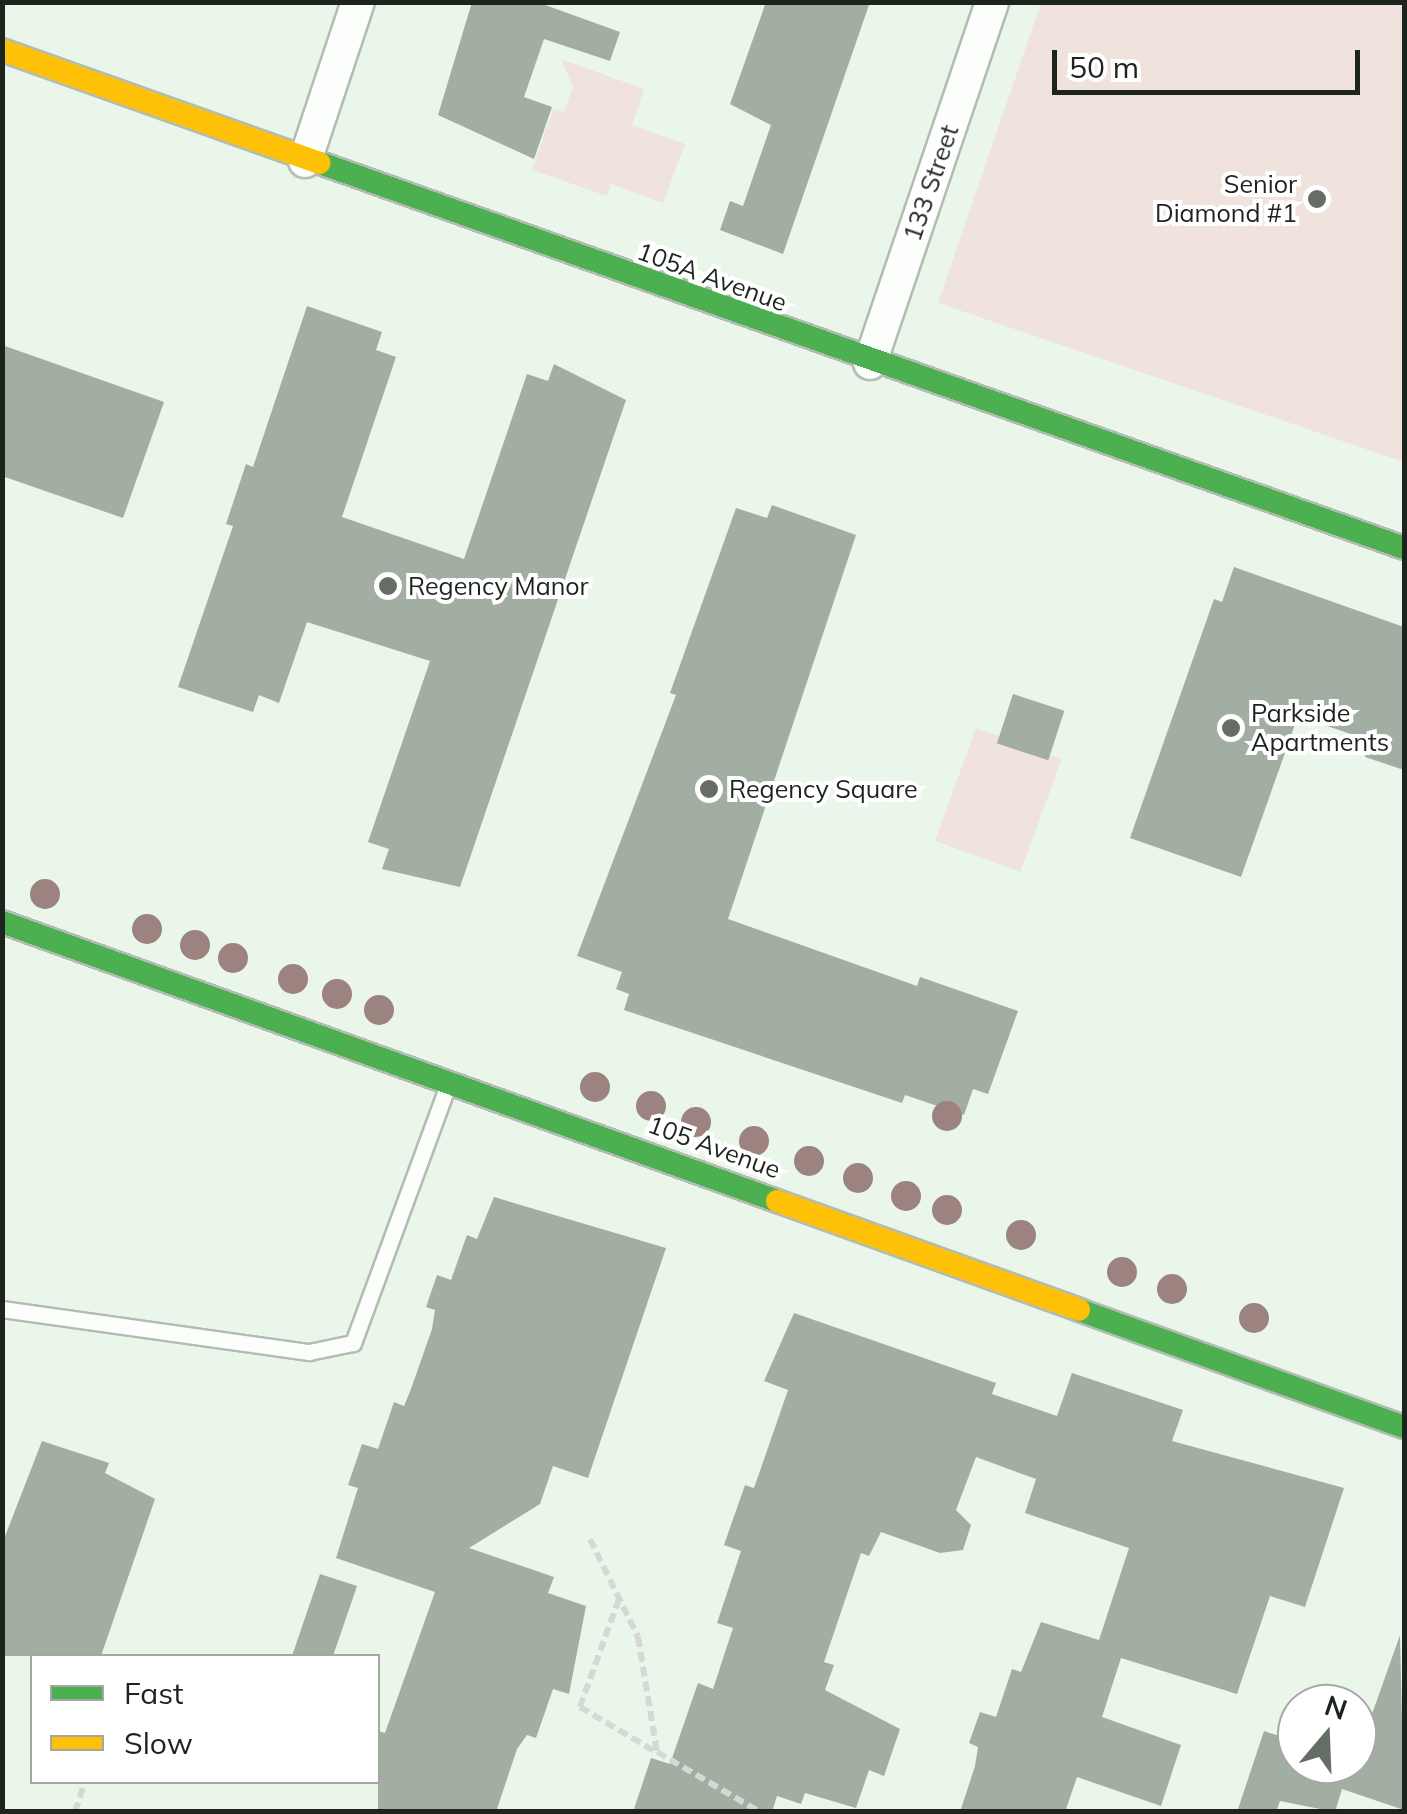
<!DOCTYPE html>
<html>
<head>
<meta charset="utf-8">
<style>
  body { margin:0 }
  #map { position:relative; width:1407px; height:1814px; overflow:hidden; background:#eaf6ea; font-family:Mulish,sans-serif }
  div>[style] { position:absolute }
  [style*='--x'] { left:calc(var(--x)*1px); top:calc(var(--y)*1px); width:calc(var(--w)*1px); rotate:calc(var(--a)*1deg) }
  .green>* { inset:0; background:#f0e2dd; transform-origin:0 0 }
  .building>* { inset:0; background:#a3aea3; transform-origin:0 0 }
  .path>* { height:6px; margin-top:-3px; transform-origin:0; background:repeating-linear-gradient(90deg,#d6d8d6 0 10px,transparent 0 15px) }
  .roads { filter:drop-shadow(2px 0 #b3bcb3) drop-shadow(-2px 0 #b3bcb3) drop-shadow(0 2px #b3bcb3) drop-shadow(0 -2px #b3bcb3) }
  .lane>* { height:15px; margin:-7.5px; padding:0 7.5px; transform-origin:7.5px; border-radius:7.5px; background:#fcfefc }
  .street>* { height:32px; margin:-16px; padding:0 16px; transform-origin:16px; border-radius:16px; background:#fcfefc }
  .fast>* { height:22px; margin:-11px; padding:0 11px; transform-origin:11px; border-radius:11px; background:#4caf50 }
  .slow>* { height:22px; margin:-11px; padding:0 11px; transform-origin:11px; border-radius:11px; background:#ffc107 }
  .trees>* { width:30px; height:30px; margin:-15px; border-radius:50%; background:#9c8380 }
  .dots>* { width:28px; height:28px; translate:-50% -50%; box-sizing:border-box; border:5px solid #fff; border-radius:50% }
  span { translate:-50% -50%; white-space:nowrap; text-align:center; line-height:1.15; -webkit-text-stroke:8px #fff; paint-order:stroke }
  .street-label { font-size:25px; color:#1d241d }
  .poi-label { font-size:25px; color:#1d241d }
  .right { translate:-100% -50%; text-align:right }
  .left { translate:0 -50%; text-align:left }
  .frame { position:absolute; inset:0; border:5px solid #1d241d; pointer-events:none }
  .legend { position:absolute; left:30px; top:1654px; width:350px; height:130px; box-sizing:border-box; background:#fff; border:2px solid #a5a7a5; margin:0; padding:12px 18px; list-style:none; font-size:30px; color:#1d241d }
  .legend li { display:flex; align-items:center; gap:20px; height:50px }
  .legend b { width:50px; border:2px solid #a5a7a5 }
  .north { position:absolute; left:1277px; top:1684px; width:100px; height:100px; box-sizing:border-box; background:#fff; border:2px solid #a5a7a5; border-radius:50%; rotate:19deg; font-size:28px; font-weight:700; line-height:40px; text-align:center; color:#1d241d }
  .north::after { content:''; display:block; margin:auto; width:35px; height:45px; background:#656e65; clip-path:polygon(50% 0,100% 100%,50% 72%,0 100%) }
  .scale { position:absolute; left:1052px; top:50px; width:308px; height:45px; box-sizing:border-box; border:5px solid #1d241d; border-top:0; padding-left:12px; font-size:30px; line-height:35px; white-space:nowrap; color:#1d241d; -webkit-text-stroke:8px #fff; paint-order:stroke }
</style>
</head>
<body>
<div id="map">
  <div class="green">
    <i style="clip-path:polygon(1041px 3px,1404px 3px,1404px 462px,938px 303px)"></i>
    <i style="clip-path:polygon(561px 59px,644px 89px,632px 125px,685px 144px,663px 203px,611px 184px,607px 196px,532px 170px,553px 109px,564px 112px,573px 87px)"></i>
    <i style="left:976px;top:728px;width:91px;height:120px;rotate:20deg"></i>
  </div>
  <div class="building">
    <i style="clip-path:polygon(472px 2px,537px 2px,620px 32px,610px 61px,544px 39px,524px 97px,552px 107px,534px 159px,438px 115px)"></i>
    <i style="clip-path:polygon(766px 2px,870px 2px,783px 254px,720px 230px,730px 201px,743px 206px,771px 125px,730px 104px)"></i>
    <i style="clip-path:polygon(307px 306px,382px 332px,376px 350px,396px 357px,342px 517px,464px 559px,527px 374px,548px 381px,554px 364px,626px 400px,460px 887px,382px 869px,389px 849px,368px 842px,430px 661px,307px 622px,279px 703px,259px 695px,253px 712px,178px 687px,233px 526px,226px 524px,246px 464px,253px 467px)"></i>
    <i style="clip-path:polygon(2px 345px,164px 402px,123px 518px,2px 476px)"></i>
    <i style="clip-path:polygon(772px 505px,856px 535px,728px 919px,917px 986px,920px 977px,1018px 1011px,988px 1094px,973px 1089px,964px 1115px,905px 1095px,902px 1103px,624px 1010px,629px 994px,616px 989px,622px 972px,577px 956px,676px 695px,670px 693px,736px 508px,767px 518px)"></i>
    <i style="clip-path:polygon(1234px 567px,1404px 627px,1404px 770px,1365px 757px,1371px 741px,1298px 716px,1241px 877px,1130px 838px,1214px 599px,1222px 602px)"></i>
    <i style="left:1013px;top:694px;width:54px;height:52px;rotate:18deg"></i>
    <i style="clip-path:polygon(494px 1197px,666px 1248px,588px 1478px,553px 1466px,540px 1504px,469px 1548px,554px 1577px,548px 1593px,586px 1606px,569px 1694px,553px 1689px,536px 1738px,527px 1735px,517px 1749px,496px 1812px,378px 1812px,378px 1731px,385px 1733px,435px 1592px,336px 1558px,358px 1488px,348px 1485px,362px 1444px,378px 1449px,394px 1402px,404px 1406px,411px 1389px,432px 1329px,435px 1310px,426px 1307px,437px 1275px,451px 1280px,467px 1235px,477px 1239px)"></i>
    <i style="clip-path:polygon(794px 1313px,996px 1383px,992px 1394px,1057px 1416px,1072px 1373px,1183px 1410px,1172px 1441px,1344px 1488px,1305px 1607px,1270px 1596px,1237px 1694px,1121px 1658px,1102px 1717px,1181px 1745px,1161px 1806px,1077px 1777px,1065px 1812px,960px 1812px,975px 1766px,978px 1747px,969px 1743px,980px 1712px,996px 1717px,1012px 1669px,1021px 1672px,1041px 1622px,1099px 1640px,1129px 1548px,1025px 1513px,1036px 1479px,976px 1457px,956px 1510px,971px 1525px,963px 1550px,940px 1553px,881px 1532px,869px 1556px,861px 1553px,824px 1662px,834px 1665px,825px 1690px,900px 1729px,884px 1776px,869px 1770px,856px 1808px,805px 1793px,801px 1804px,777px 1796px,772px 1812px,633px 1812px,651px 1758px,670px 1764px,698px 1683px,713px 1689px,733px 1628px,717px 1623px,741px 1551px,724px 1545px,745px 1485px,754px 1488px,788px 1390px,764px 1381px)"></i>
    <i style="clip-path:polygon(42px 1441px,109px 1463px,105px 1473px,155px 1499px,101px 1656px,2px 1656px,2px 1544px)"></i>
    <i style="clip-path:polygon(320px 1574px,357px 1586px,333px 1656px,292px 1656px)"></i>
    <i style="clip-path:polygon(1400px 1635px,1404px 1810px,1342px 1789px,1335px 1812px,1280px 1801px,1276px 1812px,1237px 1812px,1264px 1731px,1297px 1742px,1297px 1764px,1357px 1764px,1357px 1728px,1366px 1731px)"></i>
  </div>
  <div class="path">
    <i style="--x:590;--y:1539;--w:109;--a:63.9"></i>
    <i style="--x:638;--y:1637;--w:117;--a:80.6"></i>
    <i style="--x:657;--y:1752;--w:119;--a:30.2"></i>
    <i style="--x:619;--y:1599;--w:115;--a:109.9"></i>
    <i style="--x:580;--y:1707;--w:88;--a:30.6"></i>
    <i style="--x:75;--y:1812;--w:32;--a:-72"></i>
  </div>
  <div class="roads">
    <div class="lane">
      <i style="--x:2;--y:1309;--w:310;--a:8"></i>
      <i style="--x:309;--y:1352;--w:45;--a:-11.6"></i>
      <i style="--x:353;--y:1343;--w:275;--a:-69.8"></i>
    </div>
    <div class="street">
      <i style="--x:305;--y:161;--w:168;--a:-71.6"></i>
      <i style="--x:870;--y:363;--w:381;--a:-71.3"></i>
    </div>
    <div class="fast">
      <i style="--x:320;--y:163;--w:1150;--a:19.55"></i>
      <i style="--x:2;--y:922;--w:824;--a:19.8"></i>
      <i style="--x:1079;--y:1310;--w:345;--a:19.8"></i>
    </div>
    <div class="slow">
      <i style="--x:2;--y:50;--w:337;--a:19.6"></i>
      <i style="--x:777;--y:1201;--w:321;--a:19.8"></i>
    </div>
  </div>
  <div class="trees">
    <i style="left:45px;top:894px"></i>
    <i style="left:147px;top:929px"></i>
    <i style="left:195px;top:945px"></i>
    <i style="left:233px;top:958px"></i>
    <i style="left:293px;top:979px"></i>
    <i style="left:337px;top:994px"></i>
    <i style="left:379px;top:1010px"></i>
    <i style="left:595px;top:1087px"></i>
    <i style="left:651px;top:1106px"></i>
    <i style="left:947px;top:1116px"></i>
    <i style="left:696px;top:1122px"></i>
    <i style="left:754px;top:1141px"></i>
    <i style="left:809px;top:1161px"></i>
    <i style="left:858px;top:1178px"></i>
    <i style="left:906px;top:1196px"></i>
    <i style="left:947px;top:1210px"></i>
    <i style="left:1021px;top:1235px"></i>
    <i style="left:1122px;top:1272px"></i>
    <i style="left:1172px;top:1289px"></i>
    <i style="left:1254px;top:1318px"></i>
  </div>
  <div class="dots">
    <i style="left:1317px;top:199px;background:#656e65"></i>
    <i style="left:388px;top:586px;background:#656e65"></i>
    <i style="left:1231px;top:728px;background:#656e65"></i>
    <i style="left:709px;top:789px;background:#656e65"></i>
  </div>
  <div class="street-label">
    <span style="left:931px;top:183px;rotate:-71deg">133 Street</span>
    <span style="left:712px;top:277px;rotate:20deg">105A Avenue</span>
    <span style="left:714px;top:1147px;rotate:20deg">105 Avenue</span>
  </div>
  <div class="poi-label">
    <span class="right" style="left:1297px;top:199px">Senior<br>Diamond #1</span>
    <span class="left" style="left:408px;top:586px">Regency Manor</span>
    <span class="left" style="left:1251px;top:728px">Parkside<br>Apartments</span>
    <span class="left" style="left:729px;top:789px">Regency Square</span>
  </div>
  <div class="frame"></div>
  <ul class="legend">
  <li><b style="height:12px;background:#4caf50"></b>Fast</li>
  <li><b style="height:12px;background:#ffc107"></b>Slow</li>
  </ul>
  <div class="north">N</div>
  <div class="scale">50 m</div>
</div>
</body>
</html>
